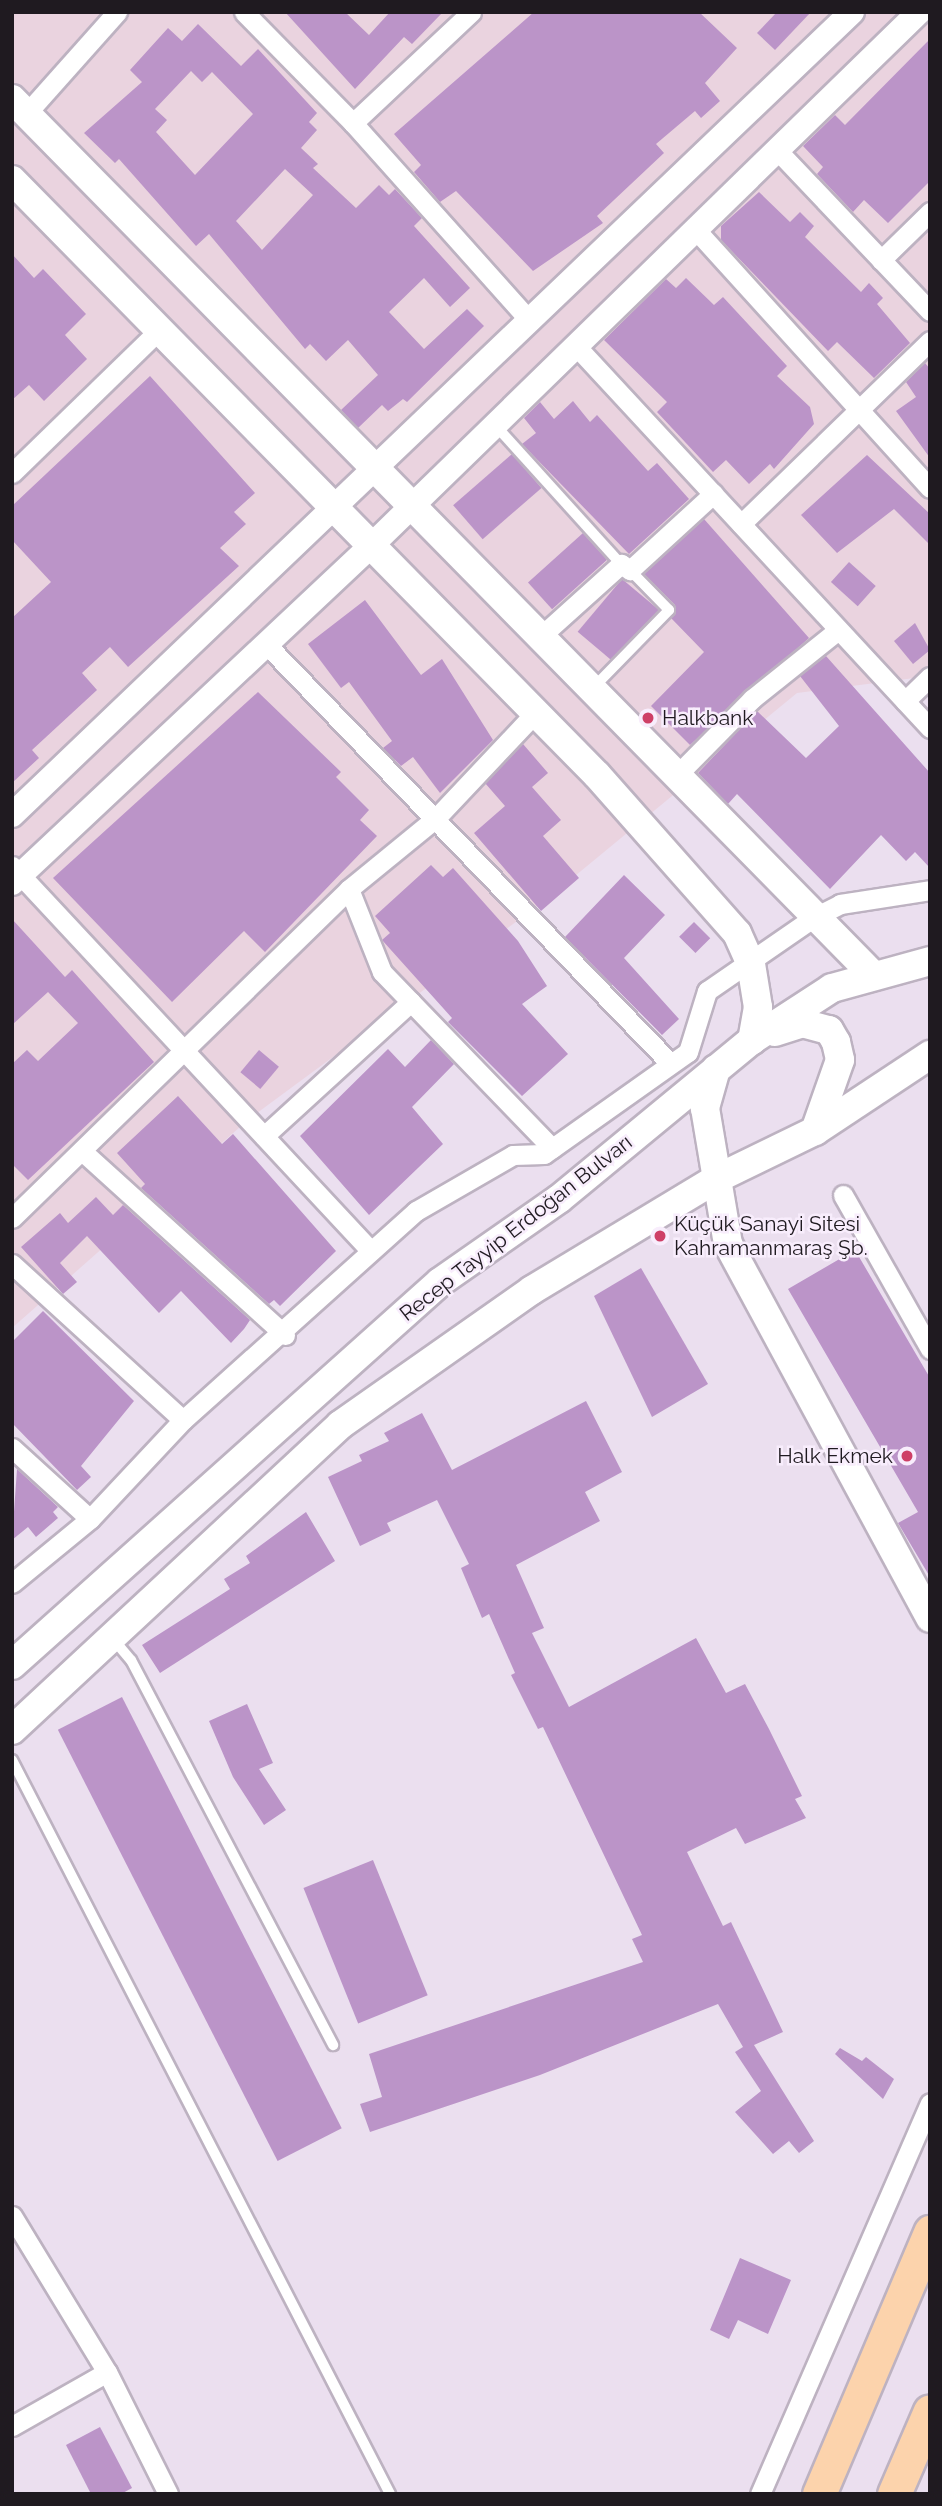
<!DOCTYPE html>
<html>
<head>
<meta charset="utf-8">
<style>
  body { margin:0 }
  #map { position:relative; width:942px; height:2506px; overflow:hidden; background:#ebdfef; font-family:Raleway,sans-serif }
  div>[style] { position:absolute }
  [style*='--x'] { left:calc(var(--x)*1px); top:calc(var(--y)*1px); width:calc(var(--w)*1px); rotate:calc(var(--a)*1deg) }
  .industrial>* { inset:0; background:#ead3df }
  .building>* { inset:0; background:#bb94c8; transform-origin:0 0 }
  .roads { filter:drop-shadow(2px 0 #bdb2c1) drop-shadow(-2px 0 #bdb2c1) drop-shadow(0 2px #bdb2c1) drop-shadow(0 -2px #bdb2c1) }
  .service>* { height:10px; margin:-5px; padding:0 5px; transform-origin:5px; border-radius:5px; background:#fff }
  .minor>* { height:19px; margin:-9.5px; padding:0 9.5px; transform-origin:9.5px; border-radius:9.5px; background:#fff }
  .tertiary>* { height:24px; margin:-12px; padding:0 12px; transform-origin:12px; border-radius:12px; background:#fff }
  .secondary>* { height:28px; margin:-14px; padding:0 14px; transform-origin:14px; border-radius:14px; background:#fff }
  .trunk>* { height:33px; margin:-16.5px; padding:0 16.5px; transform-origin:16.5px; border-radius:16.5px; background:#fcd3ac }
  .dots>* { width:19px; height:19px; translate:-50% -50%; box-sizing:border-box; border:4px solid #f8edfc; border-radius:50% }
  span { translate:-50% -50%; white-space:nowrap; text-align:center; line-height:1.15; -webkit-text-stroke:5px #f8edfc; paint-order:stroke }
  .poi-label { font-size:21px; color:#1f1a20 }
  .left { translate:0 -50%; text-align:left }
  .right { translate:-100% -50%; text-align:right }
  .street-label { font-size:21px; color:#1f1a20 }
  .frame { position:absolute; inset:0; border:14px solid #1f1a20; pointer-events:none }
</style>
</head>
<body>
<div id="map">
  <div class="industrial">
    <i style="clip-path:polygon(12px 12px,930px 12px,930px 676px,797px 693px,547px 899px,249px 1119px,12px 1328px)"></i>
  </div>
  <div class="building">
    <i style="clip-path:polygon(285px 12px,345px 12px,369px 35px,390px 12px,443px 12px,412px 44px,404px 37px,355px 89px)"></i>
    <i style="clip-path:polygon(534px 12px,699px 12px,737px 48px,705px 83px,720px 101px,701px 118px,695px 111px,656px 144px,664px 153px,597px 216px,603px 223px,533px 271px,456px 191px,440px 202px,414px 172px,421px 165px,394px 134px)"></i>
    <i style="clip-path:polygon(777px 12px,811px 12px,775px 50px,757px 33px)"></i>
    <i style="clip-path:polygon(evenodd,198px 24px,241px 66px,258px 49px,317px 113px,309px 122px,317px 130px,301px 148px,318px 164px,313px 168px,356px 208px,379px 185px,389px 195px,395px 189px,422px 218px,414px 226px,470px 288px,450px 307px,424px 278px,389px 312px,424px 349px,467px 309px,484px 326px,407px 402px,403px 399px,388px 411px,382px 405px,358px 428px,341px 410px,378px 375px,348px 340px,326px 361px,310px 344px,305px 349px,209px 234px,196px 246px,119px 159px,115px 163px,84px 133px,142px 82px,130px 70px,168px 28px,182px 41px,198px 24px,191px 71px,202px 82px,212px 72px,253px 114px,195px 175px,156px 132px,167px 120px,155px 109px,191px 71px,198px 24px,285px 169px,313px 195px,262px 250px,236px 221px,285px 169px)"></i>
    <i style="clip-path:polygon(930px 39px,930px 181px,888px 223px,864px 200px,853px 212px,817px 174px,823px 167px,803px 146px,835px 115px,845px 125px)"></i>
    <i style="clip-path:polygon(759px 192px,790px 222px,800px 212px,814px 226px,805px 237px,861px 292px,869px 283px,883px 298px,877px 304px,910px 343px,874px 378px,837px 342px,828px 351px,721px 240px,721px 226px)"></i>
    <i style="clip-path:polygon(12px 254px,34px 278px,43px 269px,86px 314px,65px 335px,87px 359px,44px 401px,29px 385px,12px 400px)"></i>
    <i style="clip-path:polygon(686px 278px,714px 305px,723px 297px,787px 366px,777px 376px,810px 407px,814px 424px,774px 469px,770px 464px,749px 484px,726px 460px,713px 472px,657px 412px,667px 402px,604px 340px,666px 279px,676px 288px)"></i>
    <i style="clip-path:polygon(925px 363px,930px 369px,930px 458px,896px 411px,916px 397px,906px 382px)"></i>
    <i style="clip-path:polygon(150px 376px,255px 493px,234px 512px,246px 524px,220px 548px,239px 566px,128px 667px,110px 647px,82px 673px,97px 690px,32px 750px,39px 758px,12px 783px,12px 618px,51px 582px,12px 540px,12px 506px)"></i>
    <i style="clip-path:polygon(573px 401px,590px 422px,597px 415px,648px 471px,657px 463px,689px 499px,629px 554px,522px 444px,536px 433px,524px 418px,540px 402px,554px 419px)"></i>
    <i style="left:512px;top:454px;width:45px;height:78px;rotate:49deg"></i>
    <i style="clip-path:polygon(867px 455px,930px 514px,930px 545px,894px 509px,837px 553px,801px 515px)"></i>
    <i style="clip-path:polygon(704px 519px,809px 638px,690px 745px,651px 706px,704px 652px,671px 618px,675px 605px,644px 574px)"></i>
    <i style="left:583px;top:533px;width:36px;height:74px;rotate:48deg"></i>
    <i style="left:849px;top:562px;width:36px;height:27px;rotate:42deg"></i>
    <i style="left:622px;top:579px;width:48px;height:69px;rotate:40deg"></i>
    <i style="clip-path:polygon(365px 600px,421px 675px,442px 659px,493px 740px,440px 793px,413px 757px,401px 766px,383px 748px,392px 741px,349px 682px,341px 688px,308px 644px)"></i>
    <i style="clip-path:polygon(915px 623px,930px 650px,913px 664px,894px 641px)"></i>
    <i style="clip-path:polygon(826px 656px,930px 773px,930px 868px,915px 852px,906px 861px,881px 835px,830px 889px,737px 794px,728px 804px,698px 773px,757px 711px,806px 758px,839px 726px,800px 676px)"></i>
    <i style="clip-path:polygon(258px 692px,341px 772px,336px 777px,369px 810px,360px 820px,377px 836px,265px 952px,244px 931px,172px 1002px,53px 878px)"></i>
    <i style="clip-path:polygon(523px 744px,548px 773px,532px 787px,561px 820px,543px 836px,579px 878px,541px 911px,474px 833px,505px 806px,485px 783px)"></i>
    <i style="clip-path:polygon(431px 865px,443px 877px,453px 868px,518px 941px,547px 986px,522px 1004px,568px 1054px,522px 1096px,448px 1022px,452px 1018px,382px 940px,390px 933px,375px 916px)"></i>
    <i style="clip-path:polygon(624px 875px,665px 915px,624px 958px,679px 1019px,662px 1035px,565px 937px)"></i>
    <i style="clip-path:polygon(12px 919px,65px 977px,72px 970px,154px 1062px,28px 1180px,12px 1164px,12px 1064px,27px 1050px,38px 1061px,78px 1023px,48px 992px,12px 1025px)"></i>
    <i style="left:694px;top:922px;width:23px;height:21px;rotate:45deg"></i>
    <i style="clip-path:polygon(431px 1040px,454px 1064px,412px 1107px,443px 1144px,369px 1215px,300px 1136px,388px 1049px,405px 1067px)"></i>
    <i style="left:259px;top:1050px;width:26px;height:29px;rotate:40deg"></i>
    <i style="clip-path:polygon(178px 1096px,222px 1144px,233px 1134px,336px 1251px,280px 1306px,274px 1300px,269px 1304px,141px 1188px,145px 1184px,117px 1153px)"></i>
    <i style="clip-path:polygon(96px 1197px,113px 1215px,123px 1205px,250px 1320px,244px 1329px,231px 1343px,181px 1291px,159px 1313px,87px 1236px,60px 1263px,77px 1282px,63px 1294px,21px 1247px,60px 1213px,68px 1223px)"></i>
    <i style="clip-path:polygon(855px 1250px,930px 1378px,930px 1577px,898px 1523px,918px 1512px,788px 1289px)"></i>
    <i style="clip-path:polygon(641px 1268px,708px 1384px,652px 1417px,594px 1296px)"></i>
    <i style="clip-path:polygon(43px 1311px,134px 1401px,81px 1466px,91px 1477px,77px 1490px,12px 1423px,12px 1342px)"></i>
    <i style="clip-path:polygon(586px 1401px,622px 1472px,585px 1492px,600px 1521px,516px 1565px,544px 1628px,532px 1633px,569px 1707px,696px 1638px,726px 1693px,745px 1684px,769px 1729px,802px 1796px,795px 1799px,806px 1818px,745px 1844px,736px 1828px,687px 1852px,723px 1926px,731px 1922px,783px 2032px,754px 2045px,814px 2141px,799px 2153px,789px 2141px,773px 2154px,735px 2112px,761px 2091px,735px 2052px,743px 2047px,718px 2004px,540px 2075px,370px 2132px,360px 2104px,382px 2097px,369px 2054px,643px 1962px,632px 1939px,642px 1935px,543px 1727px,538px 1729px,511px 1675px,515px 1673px,489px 1614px,482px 1618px,461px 1568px,469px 1564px,437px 1500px,387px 1523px,391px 1531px,360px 1546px,328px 1477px,362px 1461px,359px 1455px,389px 1441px,384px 1433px,422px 1413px,452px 1470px)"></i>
    <i style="clip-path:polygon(17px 1469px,58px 1507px,53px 1512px,58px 1518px,36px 1537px,28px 1527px,12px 1540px)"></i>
    <i style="clip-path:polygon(306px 1512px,335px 1561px,160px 1673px,142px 1645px,230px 1589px,224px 1579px,250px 1563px,246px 1556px)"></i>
    <i style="left:122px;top:1697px;width:484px;height:72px;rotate:63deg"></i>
    <i style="clip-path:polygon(247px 1704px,273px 1763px,259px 1769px,286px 1810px,264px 1825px,233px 1777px,209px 1721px)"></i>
    <i style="left:373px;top:1860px;width:146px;height:75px;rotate:68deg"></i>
    <i style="clip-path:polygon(840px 2048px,862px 2061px,866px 2057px,894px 2079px,883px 2099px,835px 2054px)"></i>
    <i style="clip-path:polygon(740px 2258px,791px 2280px,768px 2334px,738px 2320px,729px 2339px,710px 2330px)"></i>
    <i style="clip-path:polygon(100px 2427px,132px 2488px,121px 2494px,91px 2494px,66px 2445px)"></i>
  </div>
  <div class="roads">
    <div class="service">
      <i style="--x:497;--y:427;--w:185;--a:47.9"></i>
      <i style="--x:593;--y:688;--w:109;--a:-45.7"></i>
      <i style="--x:669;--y:610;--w:56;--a:-134.3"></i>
      <i style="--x:114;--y:1640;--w:26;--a:50"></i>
      <i style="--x:131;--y:1660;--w:435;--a:62.3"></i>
      <i style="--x:12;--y:1760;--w:826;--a:62.75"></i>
    </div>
    <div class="minor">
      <i style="--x:244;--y:12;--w:156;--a:45.5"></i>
      <i style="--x:353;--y:123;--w:266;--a:48.2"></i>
      <i style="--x:26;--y:114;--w:137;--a:-48.3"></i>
      <i style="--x:353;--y:123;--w:162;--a:-43.2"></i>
      <i style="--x:777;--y:150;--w:222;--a:46.5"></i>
      <i style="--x:696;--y:230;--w:348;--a:47.8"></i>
      <i style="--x:881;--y:260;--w:69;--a:-44.4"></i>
      <i style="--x:576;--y:346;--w:521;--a:47.18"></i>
      <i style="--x:12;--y:473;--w:206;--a:-44.2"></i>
      <i style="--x:741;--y:524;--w:263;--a:-44.1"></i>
      <i style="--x:541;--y:636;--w:108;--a:-42"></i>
      <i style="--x:621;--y:564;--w:11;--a:34"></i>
      <i style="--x:630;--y:570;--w:113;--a:-42.5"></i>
      <i style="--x:266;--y:644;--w:583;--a:46.04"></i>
      <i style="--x:905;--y:701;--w:35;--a:-44"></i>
      <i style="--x:677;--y:775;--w:107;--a:-45.4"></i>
      <i style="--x:752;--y:699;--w:110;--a:-38.7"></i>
      <i style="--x:12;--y:866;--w:525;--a:47.01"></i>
      <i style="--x:349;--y:889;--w:89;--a:68.3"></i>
      <i style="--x:382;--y:972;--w:245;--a:46"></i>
      <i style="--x:264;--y:1136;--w:199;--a:-42.4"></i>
      <i style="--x:82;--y:1151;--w:274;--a:42.2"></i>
      <i style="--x:843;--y:1195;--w:177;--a:60.5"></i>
      <i style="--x:12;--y:1218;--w:471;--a:-44.3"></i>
      <i style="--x:349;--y:889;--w:114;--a:-39.3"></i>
      <i style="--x:437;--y:817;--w:141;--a:-46.7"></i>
      <i style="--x:12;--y:1264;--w:231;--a:42.4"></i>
      <i style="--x:12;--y:1448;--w:105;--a:42.3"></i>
      <i style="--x:12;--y:1583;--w:101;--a:-39.4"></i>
      <i style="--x:90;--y:1519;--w:136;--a:-46.8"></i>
      <i style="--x:183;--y:1420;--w:313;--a:-41.9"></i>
      <i style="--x:416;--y:1211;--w:112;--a:-30"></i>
      <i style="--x:513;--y:1155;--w:31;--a:-2"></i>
      <i style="--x:544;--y:1154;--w:176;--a:-35.3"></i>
      <i style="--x:688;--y:1052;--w:64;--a:-72.7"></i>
      <i style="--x:707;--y:991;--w:129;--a:-34.6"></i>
      <i style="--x:813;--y:918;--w:30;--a:-27"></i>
      <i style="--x:840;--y:904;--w:91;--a:-8.8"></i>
      <i style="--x:12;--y:2216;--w:183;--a:58.7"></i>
      <i style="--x:107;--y:2372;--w:136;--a:63.4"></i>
      <i style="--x:12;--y:2426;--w:109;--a:-29.6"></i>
      <i style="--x:760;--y:2494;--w:426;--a:-66.5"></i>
    </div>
    <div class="tertiary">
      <i style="--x:12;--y:815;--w:1162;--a:-43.71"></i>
      <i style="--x:12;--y:883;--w:494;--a:-43.2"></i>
      <i style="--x:372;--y:545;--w:764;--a:-44.26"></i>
    </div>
    <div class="secondary">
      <i style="--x:12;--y:99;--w:1228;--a:45.49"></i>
      <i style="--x:12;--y:180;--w:834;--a:45.49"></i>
      <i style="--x:597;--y:775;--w:211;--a:48.5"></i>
      <i style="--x:737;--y:933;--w:34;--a:66"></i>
      <i style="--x:751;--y:964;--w:44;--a:80.8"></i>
      <i style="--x:758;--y:1007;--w:34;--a:100"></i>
      <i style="--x:775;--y:1032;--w:28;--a:-18"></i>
      <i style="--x:802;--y:1023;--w:28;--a:15"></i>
      <i style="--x:829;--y:1030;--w:14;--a:60"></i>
      <i style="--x:836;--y:1042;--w:18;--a:77"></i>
      <i style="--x:840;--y:1060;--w:75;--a:109.4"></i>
      <i style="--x:716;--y:1069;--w:41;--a:105.8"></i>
      <i style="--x:705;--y:1108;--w:138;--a:80.4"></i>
      <i style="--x:728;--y:1244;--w:425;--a:61.6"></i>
      <i style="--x:12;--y:1665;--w:574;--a:-41.82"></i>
      <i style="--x:440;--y:1282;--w:145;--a:-34.9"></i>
      <i style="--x:559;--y:1199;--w:250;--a:-39.5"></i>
      <i style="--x:752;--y:1040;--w:95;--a:-33"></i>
      <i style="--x:832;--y:988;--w:102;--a:-15.4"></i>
      <i style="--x:12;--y:1730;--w:448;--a:-42.9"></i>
      <i style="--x:340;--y:1425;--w:235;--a:-35.1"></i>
      <i style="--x:532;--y:1290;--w:217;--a:-31.1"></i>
      <i style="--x:718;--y:1178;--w:108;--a:-25.9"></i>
      <i style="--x:815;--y:1131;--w:138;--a:-33.5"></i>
    </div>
    <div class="trunk">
      <i style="--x:819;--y:2494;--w:285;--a:-67"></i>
      <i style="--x:894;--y:2494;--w:90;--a:-66.6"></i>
    </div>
  </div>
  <div class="dots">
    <i style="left:648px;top:718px;background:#ce3f66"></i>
    <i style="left:660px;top:1236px;background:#ce3f66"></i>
    <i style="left:907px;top:1456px;background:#ce3f66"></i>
  </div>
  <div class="poi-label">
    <span class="left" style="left:662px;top:718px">Halkbank</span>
    <span class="left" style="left:674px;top:1236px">Küçük Sanayi Sitesi<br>Kahramanmaraş Şb.</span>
    <span class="right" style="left:893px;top:1456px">Halk Ekmek</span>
  </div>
  <div class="street-label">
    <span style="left:516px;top:1228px;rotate:-38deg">Recep Tayyip Erdoğan Bulvarı</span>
  </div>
  <div class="frame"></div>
</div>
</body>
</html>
